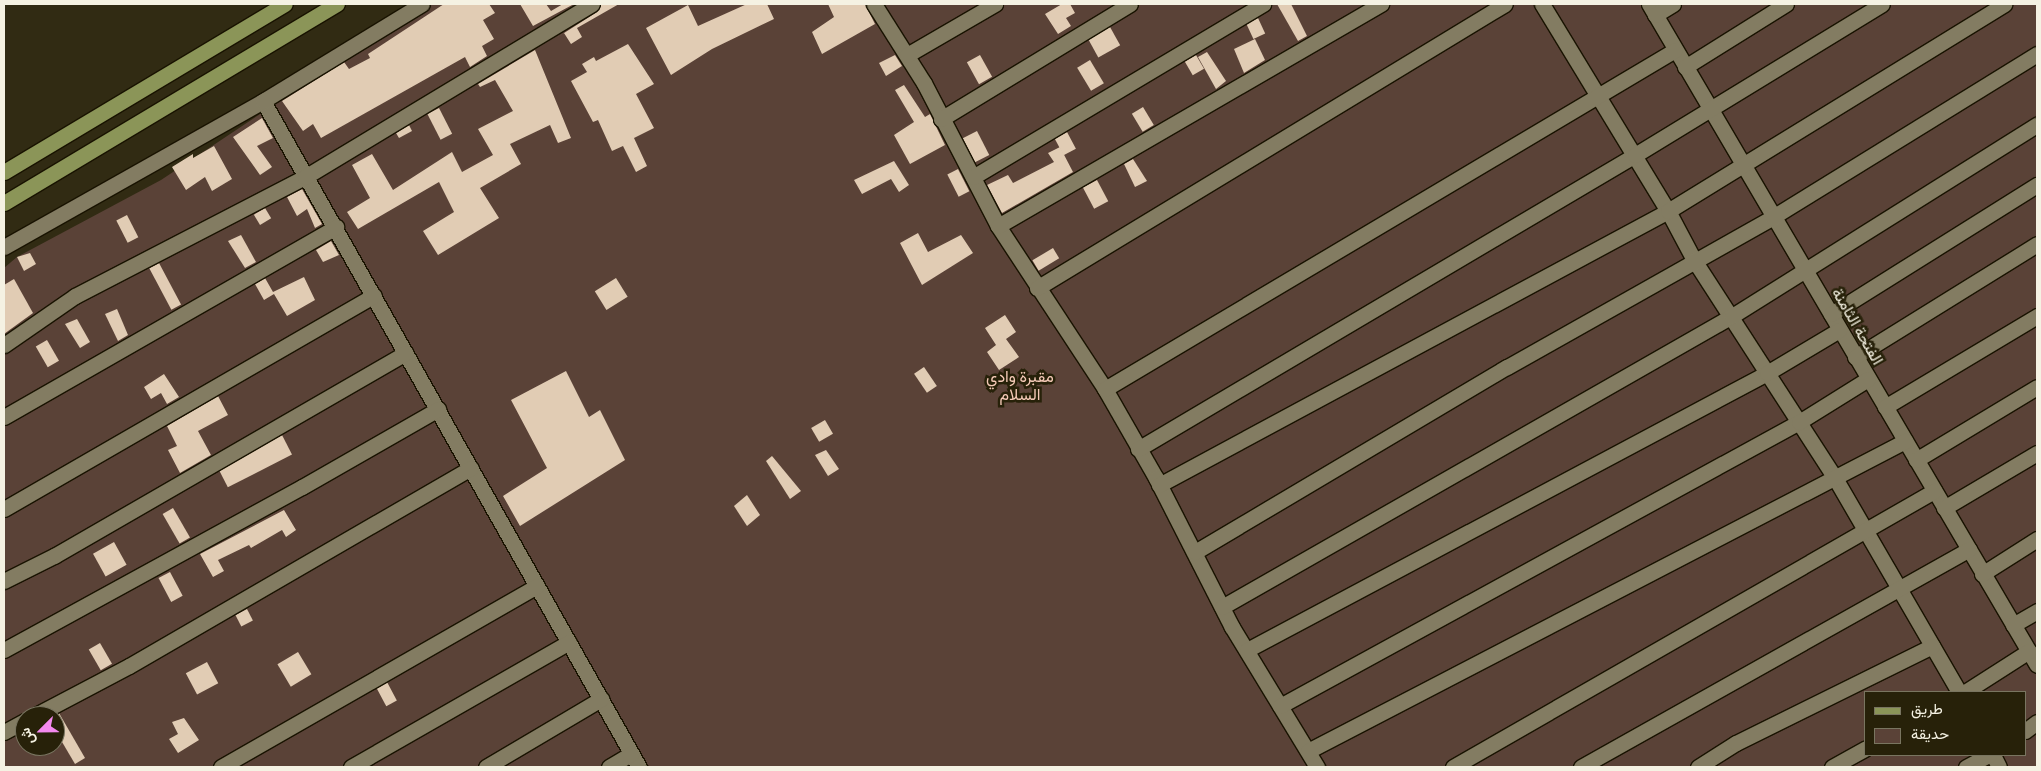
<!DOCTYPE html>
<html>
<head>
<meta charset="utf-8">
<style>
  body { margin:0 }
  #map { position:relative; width:2041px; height:771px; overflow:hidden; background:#312b13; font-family:"Exo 2",Vazirmatn,sans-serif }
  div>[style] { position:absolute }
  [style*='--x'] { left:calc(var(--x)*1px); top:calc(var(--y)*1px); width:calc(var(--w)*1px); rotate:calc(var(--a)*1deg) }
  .green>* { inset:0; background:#5a4237 }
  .building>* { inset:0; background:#e1ccb4; transform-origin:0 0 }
  .roads { filter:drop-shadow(1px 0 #191300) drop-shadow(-1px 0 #191300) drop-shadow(0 1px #191300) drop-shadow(0 -1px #191300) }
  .minor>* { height:15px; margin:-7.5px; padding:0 7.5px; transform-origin:7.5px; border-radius:7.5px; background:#837c62 }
  .major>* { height:15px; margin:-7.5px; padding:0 7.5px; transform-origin:7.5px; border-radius:7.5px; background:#8b9558 }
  span { translate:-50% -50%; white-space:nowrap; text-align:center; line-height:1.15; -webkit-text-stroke:5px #272109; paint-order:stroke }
  .street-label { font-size:16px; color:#f5f2e3 }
  .park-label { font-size:16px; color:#f5cab7 }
  .frame { position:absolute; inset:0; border:5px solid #f5f2e3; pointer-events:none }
  .legend { position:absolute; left:1864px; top:691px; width:162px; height:65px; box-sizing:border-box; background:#272109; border:1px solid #797560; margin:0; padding:6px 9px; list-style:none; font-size:15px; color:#f5f2e3 }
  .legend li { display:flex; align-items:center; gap:10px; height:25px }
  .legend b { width:25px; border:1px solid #797560 }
  .north { position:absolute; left:15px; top:706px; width:50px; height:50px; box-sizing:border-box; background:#272109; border:1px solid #797560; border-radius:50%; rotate:247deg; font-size:14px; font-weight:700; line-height:20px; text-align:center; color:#f5f2e3 }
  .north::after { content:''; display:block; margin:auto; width:18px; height:22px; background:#f489ef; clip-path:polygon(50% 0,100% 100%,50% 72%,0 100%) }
</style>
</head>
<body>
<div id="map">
  <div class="green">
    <i style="clip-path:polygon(evenodd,425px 4px,2037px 4px,2037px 767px,4px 767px,4px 268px,17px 257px,161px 180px,425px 4px,1865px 692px,2025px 692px,2025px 755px,1865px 755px,1865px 692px,425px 4px,25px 716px,55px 716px,55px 746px,25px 746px,25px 716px)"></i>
  </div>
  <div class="building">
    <i style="clip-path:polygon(444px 4px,489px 4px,495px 13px,483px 20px,494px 39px,482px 46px,487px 56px,470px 67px,465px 57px,321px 138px,313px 124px,303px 131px,282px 101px,344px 62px,349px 69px,370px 58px,368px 54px)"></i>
    <i style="clip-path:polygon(520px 4px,546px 4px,551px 11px,563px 4px,574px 4px,533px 26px)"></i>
    <i style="clip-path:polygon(601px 4px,619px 4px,577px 28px,582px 37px,571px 44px,564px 33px,550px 42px,597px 12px)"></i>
    <i style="clip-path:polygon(747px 4px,767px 4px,774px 19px,712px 49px,671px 75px,646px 28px,688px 5px,698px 26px)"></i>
    <i style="clip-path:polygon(828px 4px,865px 4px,875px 24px,822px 54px,812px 32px,834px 17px)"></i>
    <i style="clip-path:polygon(1062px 4px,1070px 4px,1075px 13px,1066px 18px,1071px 26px,1058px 34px,1045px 14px)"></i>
    <i style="clip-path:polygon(1277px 4px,1291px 4px,1307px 36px,1298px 41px)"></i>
    <i style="left:1258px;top:18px;width:17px;height:13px;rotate:65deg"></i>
    <i style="left:1110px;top:27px;width:21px;height:25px;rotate:61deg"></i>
    <i style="clip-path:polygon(1255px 39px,1265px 60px,1244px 73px,1234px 49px)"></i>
    <i style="clip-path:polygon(628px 44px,654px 84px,636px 94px,654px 128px,634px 138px,647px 166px,636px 172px,623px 146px,612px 151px,598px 120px,593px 122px,571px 81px,587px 72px,582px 64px,594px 57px,596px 61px)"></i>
    <i style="clip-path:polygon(535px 50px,571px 138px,558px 143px,550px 125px,510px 144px,521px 164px,480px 188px,499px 218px,438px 255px,423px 231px,454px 212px,439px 182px,358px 229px,347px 212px,370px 198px,352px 165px,372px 154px,393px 190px,452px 152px,462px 172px,493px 155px,478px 129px,513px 111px,495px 80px,480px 87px,478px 84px)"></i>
    <i style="clip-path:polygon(1207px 52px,1226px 81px,1216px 89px,1198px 57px)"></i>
    <i style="clip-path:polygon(895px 55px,902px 66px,886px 76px,879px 63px)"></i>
    <i style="left:980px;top:55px;width:25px;height:15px;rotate:61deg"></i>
    <i style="left:1196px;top:55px;width:16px;height:13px;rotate:60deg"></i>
    <i style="left:1090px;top:60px;width:27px;height:15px;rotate:59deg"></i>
    <i style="clip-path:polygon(904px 85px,925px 117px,930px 114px,945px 145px,910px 164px,894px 135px,914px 122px,895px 90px)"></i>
    <i style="left:1143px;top:107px;width:21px;height:13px;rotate:59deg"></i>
    <i style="left:439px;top:108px;width:29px;height:13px;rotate:63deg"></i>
    <i style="clip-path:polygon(262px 118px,273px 138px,257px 146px,272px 167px,260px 175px,233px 137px)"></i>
    <i style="clip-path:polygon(409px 125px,412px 131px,399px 138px,396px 133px)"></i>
    <i style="left:977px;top:131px;width:27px;height:16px;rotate:63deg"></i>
    <i style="left:1067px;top:132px;width:19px;height:14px;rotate:62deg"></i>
    <i style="clip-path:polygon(214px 146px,232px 179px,212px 191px,205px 177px,186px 190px,172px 167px,193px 154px,193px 158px)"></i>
    <i style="clip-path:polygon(1060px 147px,1073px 172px,1002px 213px,987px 185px,1008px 175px,1013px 183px,1054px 162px,1048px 153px)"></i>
    <i style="clip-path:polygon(1133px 159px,1147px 181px,1135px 187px,1124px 164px)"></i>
    <i style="clip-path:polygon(894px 161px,909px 185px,899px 192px,891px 179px,862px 194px,854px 180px)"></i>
    <i style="left:958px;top:169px;width:25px;height:12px;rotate:63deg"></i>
    <i style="left:1097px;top:180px;width:24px;height:16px;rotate:62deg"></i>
    <i style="clip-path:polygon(302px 189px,322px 224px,315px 228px,307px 209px,297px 216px,287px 197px)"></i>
    <i style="left:265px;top:208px;width:12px;height:13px;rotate:59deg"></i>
    <i style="left:127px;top:215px;width:25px;height:12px;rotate:63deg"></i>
    <i style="clip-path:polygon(918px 233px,928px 252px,961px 235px,973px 253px,922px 285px,900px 243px)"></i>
    <i style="clip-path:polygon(241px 235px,256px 262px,245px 268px,228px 241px)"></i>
    <i style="clip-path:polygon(331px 241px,339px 255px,323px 262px,316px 250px)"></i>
    <i style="left:1053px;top:248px;width:12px;height:24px;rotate:59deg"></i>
    <i style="clip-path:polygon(30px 253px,36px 264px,24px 271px,17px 257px)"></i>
    <i style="left:159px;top:263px;width:47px;height:11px;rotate:62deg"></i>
    <i style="clip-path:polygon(304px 277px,315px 300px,287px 316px,274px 294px,264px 300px,255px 284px,265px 278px,273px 292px)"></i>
    <i style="left:616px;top:278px;width:22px;height:25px;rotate:58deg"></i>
    <i style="clip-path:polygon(14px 279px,33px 313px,4px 334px,4px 285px)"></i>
    <i style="clip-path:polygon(117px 309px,128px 335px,118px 341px,105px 314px)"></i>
    <i style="clip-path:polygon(1005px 315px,1016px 332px,1006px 339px,1019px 357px,999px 370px,987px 352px,996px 345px,985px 328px)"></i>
    <i style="clip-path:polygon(77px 319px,90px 342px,80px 348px,65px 324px)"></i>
    <i style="left:47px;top:340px;width:24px;height:13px;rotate:60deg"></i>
    <i style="left:924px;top:367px;width:23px;height:12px;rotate:56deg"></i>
    <i style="clip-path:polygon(566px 371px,589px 417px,600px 410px,625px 460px,520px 526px,503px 496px,547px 468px,511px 400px)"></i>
    <i style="clip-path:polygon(164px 374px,179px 397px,167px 404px,161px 393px,151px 399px,144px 387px)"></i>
    <i style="clip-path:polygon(218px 396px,228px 415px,198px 431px,211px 455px,180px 473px,168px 450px,177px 446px,167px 426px)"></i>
    <i style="left:825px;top:420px;width:16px;height:16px;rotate:60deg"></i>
    <i style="left:282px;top:435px;width:22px;height:72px;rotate:63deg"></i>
    <i style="clip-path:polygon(826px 450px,839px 469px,828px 476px,815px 455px)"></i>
    <i style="clip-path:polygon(772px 456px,801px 491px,790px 499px,766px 461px)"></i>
    <i style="clip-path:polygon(747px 495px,760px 515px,747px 526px,734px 506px)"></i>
    <i style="left:173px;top:508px;width:34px;height:12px;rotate:60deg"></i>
    <i style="clip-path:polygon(284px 510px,296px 530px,286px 537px,282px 530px,251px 548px,249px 545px,218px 560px,224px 571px,213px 577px,200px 554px)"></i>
    <i style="left:114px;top:542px;width:26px;height:24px;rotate:61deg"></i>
    <i style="left:170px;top:572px;width:27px;height:13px;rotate:62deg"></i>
    <i style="left:247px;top:609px;width:13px;height:13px;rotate:63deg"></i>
    <i style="left:100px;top:643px;width:24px;height:13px;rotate:60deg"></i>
    <i style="left:298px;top:652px;width:26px;height:24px;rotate:59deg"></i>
    <i style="left:207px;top:662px;width:24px;height:24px;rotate:62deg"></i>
    <i style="left:387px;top:682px;width:21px;height:12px;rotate:62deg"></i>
    <i style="clip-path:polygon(59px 713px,85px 758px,75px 764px,55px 730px,55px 716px)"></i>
    <i style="clip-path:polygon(184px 718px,199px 740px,178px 753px,169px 739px,178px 734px,172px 722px)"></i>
  </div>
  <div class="roads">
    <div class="minor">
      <i style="--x:874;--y:4;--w:93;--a:57.7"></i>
      <i style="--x:924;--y:83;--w:161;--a:62.6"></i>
      <i style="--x:998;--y:226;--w:195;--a:56.7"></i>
      <i style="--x:1105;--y:389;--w:103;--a:60.2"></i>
      <i style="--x:1156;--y:478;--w:167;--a:63"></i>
      <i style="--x:1232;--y:627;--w:164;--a:58.7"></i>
      <i style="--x:1542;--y:4;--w:242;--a:58.7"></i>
      <i style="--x:1668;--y:211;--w:55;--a:62"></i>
      <i style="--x:1694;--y:260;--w:260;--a:57.1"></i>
      <i style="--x:1835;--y:478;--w:247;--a:59.9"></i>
      <i style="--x:1649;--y:4;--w:766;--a:59.59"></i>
      <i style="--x:1655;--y:15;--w:21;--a:-31"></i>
      <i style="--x:907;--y:55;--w:102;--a:-30.1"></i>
      <i style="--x:1685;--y:67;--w:119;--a:-32"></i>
      <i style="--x:263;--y:101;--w:765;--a:60.55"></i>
      <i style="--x:941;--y:119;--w:221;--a:-31.3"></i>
      <i style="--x:973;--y:177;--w:338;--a:-30.8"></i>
      <i style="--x:998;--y:226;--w:443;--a:-30.1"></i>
      <i style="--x:4;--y:247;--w:297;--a:-29.4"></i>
      <i style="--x:263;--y:101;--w:186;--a:-31.4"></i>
      <i style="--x:1037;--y:288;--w:547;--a:-31.25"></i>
      <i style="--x:1831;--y:314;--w:243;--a:-32.1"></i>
      <i style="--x:4;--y:345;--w:86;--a:-34.6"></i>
      <i style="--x:75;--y:296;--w:259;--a:-27.4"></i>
      <i style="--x:305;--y:177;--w:335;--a:-31.1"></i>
      <i style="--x:1855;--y:357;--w:214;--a:-31.8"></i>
      <i style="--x:1105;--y:389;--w:663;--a:-30.74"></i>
      <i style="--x:1885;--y:407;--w:177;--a:-30.9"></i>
      <i style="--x:4;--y:417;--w:383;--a:-29.8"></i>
      <i style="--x:1138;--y:449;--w:577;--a:-30.61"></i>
      <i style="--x:1635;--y:155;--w:289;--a:-31.4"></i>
      <i style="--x:1916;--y:460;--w:141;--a:-31.1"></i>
      <i style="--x:1159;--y:485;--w:578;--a:-28.29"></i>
      <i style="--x:1668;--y:211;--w:395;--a:-31.6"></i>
      <i style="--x:1944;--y:508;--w:108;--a:-30.6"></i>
      <i style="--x:4;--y:509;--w:427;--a:-30"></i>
      <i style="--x:1195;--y:552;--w:363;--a:-30.7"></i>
      <i style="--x:1507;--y:367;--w:305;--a:-29.4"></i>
      <i style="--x:1773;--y:217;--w:310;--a:-31.7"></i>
      <i style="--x:1982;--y:574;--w:65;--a:-32.5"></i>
      <i style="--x:4;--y:581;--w:56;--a:-26.6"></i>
      <i style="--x:54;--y:556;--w:406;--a:-30"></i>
      <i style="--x:1222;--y:607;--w:587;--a:-29.71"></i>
      <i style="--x:1732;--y:316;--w:360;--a:-32.1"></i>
      <i style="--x:2013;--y:625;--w:28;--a:-30"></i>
      <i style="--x:4;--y:650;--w:340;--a:-28.7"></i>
      <i style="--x:302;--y:487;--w:157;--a:-29.8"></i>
      <i style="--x:1247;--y:650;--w:589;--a:-28.04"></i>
      <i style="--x:1767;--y:373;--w:84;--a:-30.8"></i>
      <i style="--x:1965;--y:692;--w:76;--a:-32.6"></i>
      <i style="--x:1280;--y:706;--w:592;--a:-28.69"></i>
      <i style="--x:1799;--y:422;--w:81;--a:-31.9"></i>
      <i style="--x:34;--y:716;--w:107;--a:-27.8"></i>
      <i style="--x:129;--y:666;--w:395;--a:-30.1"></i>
      <i style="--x:2025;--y:731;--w:15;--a:-37"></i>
      <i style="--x:4;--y:732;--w:24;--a:-28"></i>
      <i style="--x:1308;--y:751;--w:673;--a:-27.44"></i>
      <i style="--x:1993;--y:755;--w:13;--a:63"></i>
      <i style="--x:221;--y:767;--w:364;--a:-29.8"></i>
      <i style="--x:351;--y:767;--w:251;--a:-29.8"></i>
      <i style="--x:486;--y:767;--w:134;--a:-30.6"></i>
      <i style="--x:609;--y:767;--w:26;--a:-31"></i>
      <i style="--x:1453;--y:767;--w:555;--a:-29.85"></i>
      <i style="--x:1581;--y:767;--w:445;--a:-29.3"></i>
      <i style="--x:1698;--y:767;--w:45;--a:-32.3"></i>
      <i style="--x:1736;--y:743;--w:219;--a:-26.3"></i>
      <i style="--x:1832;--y:767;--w:38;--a:-29"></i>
      <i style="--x:1966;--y:767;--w:26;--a:-28"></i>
    </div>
    <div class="major">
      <i style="--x:4;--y:172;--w:327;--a:-30.9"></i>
      <i style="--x:4;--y:203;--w:388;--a:-30.9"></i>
    </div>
  </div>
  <div class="street-label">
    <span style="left:1858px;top:326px;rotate:60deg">الفتحة الثامنة</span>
  </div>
  <div class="park-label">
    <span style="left:1020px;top:385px">مقبرة وادي<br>السلام</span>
  </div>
  <div class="frame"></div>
  <ul class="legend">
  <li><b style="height:6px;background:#8b9558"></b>طريق</li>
  <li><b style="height:14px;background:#5a4237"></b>حديقة</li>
  </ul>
  <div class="north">ش</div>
</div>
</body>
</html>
